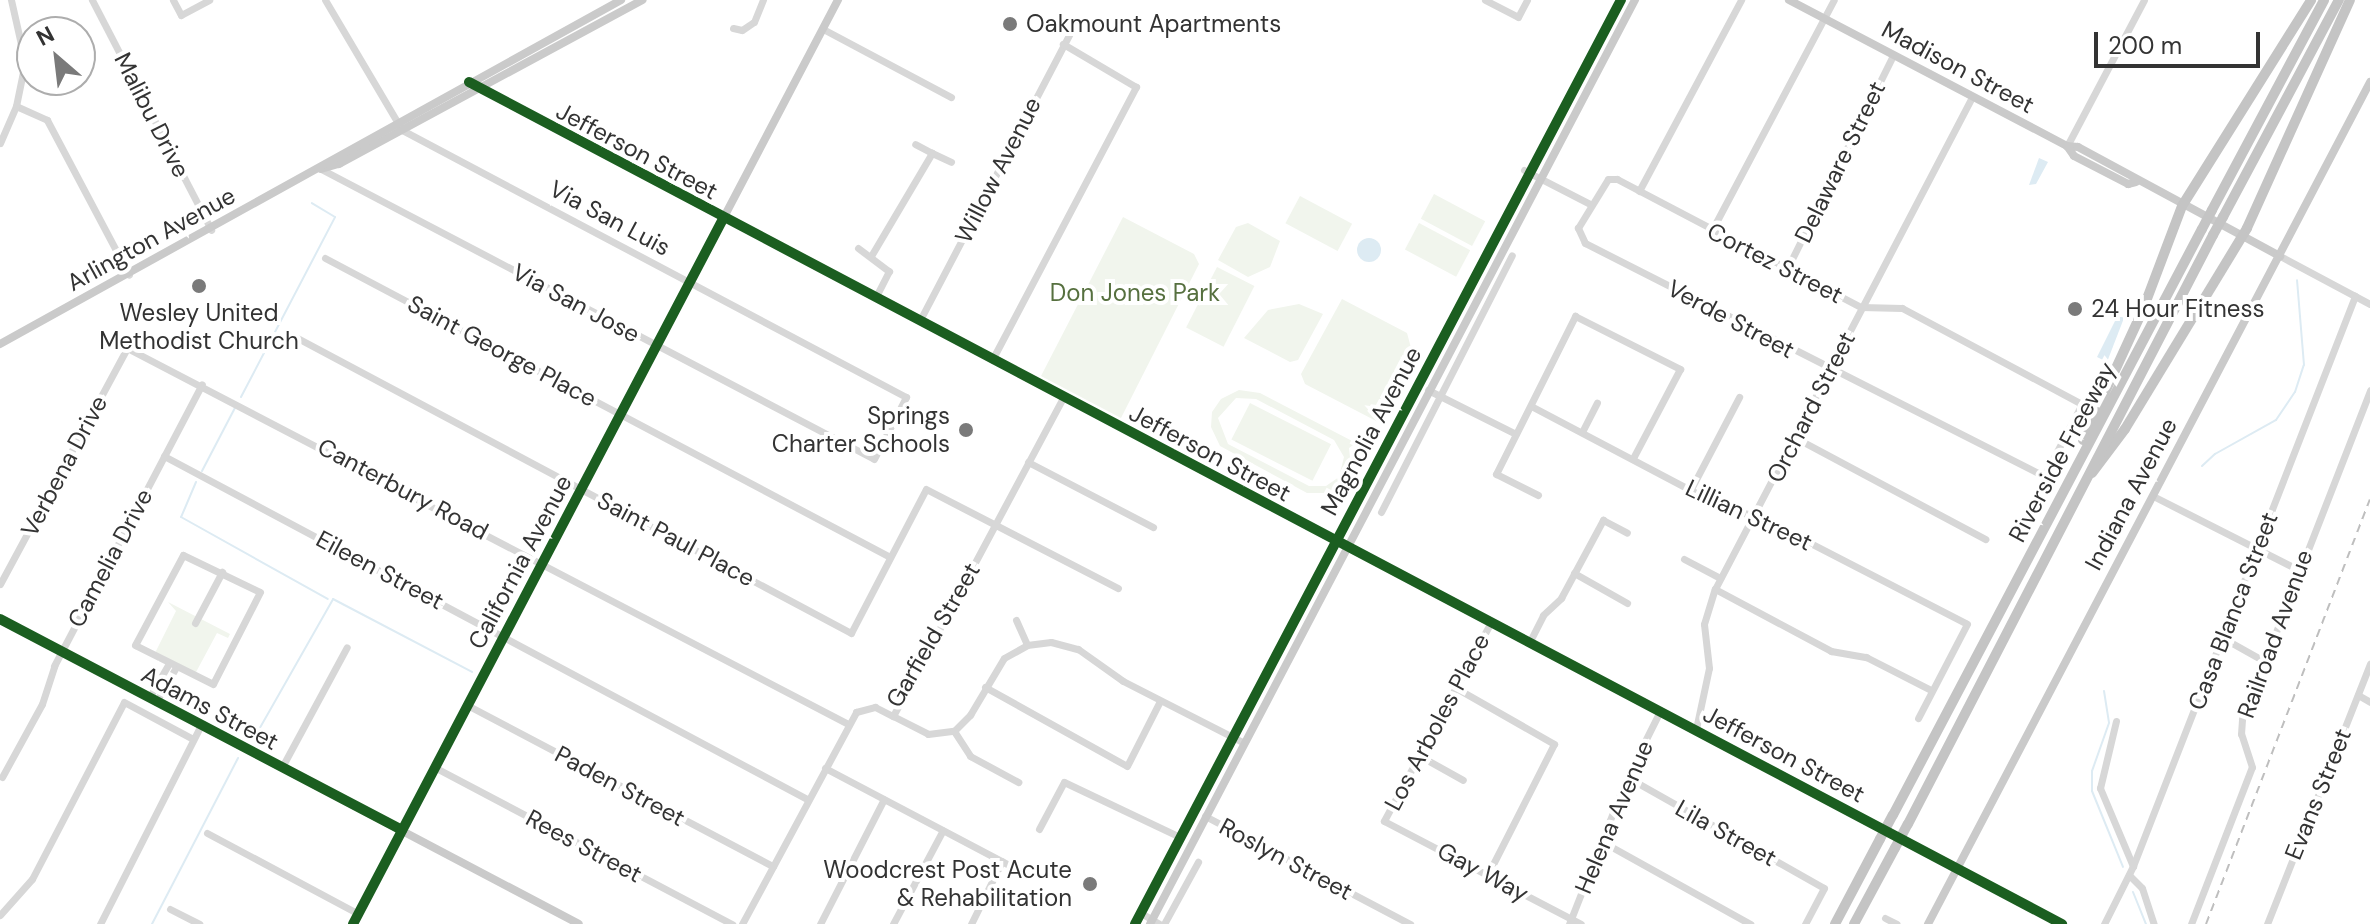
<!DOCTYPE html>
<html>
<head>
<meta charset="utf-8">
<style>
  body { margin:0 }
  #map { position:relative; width:2370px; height:924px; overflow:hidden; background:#fff; font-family:"DM Sans",sans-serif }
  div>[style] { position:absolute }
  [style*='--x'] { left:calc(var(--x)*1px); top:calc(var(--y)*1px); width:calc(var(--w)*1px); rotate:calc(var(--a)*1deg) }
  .green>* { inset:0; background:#f1f5ed; transform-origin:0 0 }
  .water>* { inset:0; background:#ddebf3 }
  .round { border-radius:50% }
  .stream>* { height:2px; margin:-1px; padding:0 1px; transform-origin:1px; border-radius:1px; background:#ddebf3 }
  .minor>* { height:7px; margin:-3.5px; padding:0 3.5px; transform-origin:3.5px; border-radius:3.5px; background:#d7d7d7 }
  .major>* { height:8px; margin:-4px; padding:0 4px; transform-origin:4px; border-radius:4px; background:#cacaca }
  .highway>* { height:10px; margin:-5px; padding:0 5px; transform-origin:5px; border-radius:5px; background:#c4c4c4 }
  .rail>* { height:2px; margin-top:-1px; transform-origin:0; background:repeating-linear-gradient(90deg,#bebebe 0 8px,transparent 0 14px) }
  .highway-bridge>* { height:10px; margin:-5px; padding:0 5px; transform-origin:5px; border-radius:5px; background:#c4c4c4 }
  .cycleway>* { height:10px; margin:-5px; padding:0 5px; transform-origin:5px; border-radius:5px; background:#1b5e20 }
  .dots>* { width:22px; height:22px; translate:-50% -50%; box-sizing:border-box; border:4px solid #fff; border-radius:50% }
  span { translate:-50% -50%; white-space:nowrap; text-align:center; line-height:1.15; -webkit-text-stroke:8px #fff; paint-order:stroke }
  .poi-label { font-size:24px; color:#333 }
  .left { translate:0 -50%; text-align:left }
  .right { translate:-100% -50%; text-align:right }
  .street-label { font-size:24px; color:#333 }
  .park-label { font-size:24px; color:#56703f }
  .north { position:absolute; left:16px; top:16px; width:80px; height:80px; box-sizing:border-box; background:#fff; border:2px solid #adadad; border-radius:50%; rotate:332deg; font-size:22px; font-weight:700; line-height:32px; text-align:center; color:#333 }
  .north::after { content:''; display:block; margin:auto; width:28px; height:36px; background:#7a7a7a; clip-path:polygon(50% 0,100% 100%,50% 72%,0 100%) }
  .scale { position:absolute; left:2094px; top:32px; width:166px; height:36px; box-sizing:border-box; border:4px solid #333; border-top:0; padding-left:10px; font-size:24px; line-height:28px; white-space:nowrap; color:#333; -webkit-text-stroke:6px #fff; paint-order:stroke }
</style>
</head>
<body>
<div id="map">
  <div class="green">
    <i style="left:1434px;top:194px;width:58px;height:28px;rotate:28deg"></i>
    <i style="left:1300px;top:196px;width:59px;height:31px;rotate:28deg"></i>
    <i style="clip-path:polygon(1123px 217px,1194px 254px,1199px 264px,1121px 418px,1041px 376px)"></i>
    <i style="clip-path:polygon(1248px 223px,1280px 241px,1270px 267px,1248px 277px,1218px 260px,1236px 227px)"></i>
    <i style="left:1419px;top:223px;width:58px;height:30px;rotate:28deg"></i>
    <i style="left:1217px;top:267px;width:42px;height:68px;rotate:27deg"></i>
    <i style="clip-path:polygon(1342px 299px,1407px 333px,1414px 359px,1380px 423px,1305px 384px,1301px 374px)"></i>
    <i style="clip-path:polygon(1299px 304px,1323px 314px,1298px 360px,1290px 362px,1244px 338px,1268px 310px)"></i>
    <i style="clip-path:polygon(evenodd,1239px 390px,1260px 393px,1356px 443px,1349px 448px,1351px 467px,1341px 485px,1328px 493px,1307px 493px,1220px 446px,1211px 427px,1212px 412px,1221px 399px,1239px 390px,1236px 398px,1256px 399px,1334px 440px,1344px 457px,1339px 477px,1326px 486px,1309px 486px,1228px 444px,1218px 418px,1236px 398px)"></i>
    <i style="left:1250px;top:403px;width:91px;height:41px;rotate:27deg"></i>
    <i style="clip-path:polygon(168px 602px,230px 634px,228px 638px,217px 633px,195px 674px,155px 653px,176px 611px)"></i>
  </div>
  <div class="water">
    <i style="clip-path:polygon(2039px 158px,2048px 162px,2036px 184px,2029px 185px)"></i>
    <i class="round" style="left:1357px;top:238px;width:24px;height:24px"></i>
    <i style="clip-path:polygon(2118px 315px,2124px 318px,2107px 362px,2097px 357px)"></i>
  </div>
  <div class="stream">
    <i style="--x:241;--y:397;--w:203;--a:-62.4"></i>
    <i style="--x:335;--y:217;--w:27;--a:-149"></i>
    <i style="--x:2202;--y:466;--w:18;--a:-43"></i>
    <i style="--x:2215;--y:454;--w:70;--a:-29.1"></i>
    <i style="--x:2276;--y:420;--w:34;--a:-56"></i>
    <i style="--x:2295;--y:392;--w:28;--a:-72"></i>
    <i style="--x:2304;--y:365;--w:85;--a:-94.7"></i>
    <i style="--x:202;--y:471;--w:71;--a:-62.4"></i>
    <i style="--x:196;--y:482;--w:38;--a:113"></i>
    <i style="--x:181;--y:517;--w:168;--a:29.2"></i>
    <i style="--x:2104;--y:691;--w:32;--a:81"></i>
    <i style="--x:2109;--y:723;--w:51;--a:109.5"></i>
    <i style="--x:2092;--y:771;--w:20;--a:90"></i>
    <i style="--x:2092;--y:791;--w:82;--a:67.8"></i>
    <i style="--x:253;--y:740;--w:162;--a:-60.4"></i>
    <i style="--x:333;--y:599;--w:157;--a:27.7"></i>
    <i style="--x:2133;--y:892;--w:35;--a:68"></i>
    <i style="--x:152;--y:924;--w:187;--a:-62.6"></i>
  </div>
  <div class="minor">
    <i style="--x:92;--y:0;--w:259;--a:62.6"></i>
    <i style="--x:173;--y:0;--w:17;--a:62"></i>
    <i style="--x:181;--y:15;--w:32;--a:-28"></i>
    <i style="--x:1485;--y:0;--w:37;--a:27"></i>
    <i style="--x:1518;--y:17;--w:19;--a:-62"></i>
    <i style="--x:733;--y:28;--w:9;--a:13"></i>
    <i style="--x:742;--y:30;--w:14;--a:-34"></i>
    <i style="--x:754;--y:22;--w:24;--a:-68"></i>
    <i style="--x:823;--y:29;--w:145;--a:28"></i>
    <i style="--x:476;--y:86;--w:1794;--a:27.85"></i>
    <i style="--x:16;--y:106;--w:34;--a:24"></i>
    <i style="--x:47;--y:120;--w:175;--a:62.1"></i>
    <i style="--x:0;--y:143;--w:40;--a:-66.6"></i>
    <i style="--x:16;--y:106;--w:45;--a:-78.4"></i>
    <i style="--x:25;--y:62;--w:64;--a:-102.7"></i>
    <i style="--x:2067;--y:146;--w:165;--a:-62.2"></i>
    <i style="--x:932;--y:153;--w:21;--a:25"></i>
    <i style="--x:321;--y:169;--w:624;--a:27.67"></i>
    <i style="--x:874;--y:459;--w:70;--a:-62.7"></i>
    <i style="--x:906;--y:397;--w:570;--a:-152.09"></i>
    <i style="--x:402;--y:130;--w:151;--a:-120.6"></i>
    <i style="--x:1524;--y:170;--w:74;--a:27.3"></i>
    <i style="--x:1608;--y:179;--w:9;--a:0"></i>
    <i style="--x:1617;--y:179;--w:276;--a:27.7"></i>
    <i style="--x:1861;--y:307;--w:41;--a:1.4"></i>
    <i style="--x:1902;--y:308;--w:204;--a:28.1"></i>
    <i style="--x:2082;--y:404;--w:81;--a:117.8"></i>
    <i style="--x:2044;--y:476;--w:515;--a:-153.09"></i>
    <i style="--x:1585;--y:243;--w:17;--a:-115"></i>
    <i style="--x:1578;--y:228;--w:57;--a:-58.5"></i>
    <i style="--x:1639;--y:191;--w:217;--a:-61.9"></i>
    <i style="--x:1712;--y:230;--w:260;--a:-62.1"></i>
    <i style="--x:858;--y:248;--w:39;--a:37"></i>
    <i style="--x:889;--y:271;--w:29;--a:117"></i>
    <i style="--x:871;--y:256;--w:120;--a:-59.4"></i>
    <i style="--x:932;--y:153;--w:19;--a:-152"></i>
    <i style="--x:2280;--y:256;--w:102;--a:28.1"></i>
    <i style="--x:325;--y:258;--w:639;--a:27.89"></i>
    <i style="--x:1787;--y:269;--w:239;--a:-63.6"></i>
    <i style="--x:920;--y:320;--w:337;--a:-62.4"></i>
    <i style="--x:288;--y:333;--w:638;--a:28.05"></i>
    <i style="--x:851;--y:633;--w:162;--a:-62.5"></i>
    <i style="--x:926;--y:489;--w:216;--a:27.3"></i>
    <i style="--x:992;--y:360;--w:309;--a:-62.2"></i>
    <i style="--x:1136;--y:87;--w:85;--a:-149.5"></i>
    <i style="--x:1428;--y:390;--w:98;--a:26.6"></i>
    <i style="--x:1531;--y:406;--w:225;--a:27.8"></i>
    <i style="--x:1730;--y:511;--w:26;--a:9"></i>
    <i style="--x:1756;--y:515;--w:237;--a:27.3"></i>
    <i style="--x:1967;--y:624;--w:106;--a:117.5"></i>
    <i style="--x:1582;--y:432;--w:33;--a:-63"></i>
    <i style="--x:1794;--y:437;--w:217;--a:28.1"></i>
    <i style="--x:164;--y:456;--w:729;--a:28.08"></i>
    <i style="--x:1028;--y:462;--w:141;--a:27.5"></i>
    <i style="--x:1691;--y:489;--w:104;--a:-62.4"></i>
    <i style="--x:1538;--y:495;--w:47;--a:-153.4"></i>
    <i style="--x:1496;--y:474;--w:177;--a:-63.4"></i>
    <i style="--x:1575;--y:316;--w:118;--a:26.8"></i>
    <i style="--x:1680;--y:369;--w:101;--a:117.8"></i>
    <i style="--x:2153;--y:496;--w:164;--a:26.9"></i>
    <i style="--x:1381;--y:512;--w:288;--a:-63"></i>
    <i style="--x:183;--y:555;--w:85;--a:25.7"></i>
    <i style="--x:260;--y:592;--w:103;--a:117.1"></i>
    <i style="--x:213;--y:684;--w:87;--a:-153.4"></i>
    <i style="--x:135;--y:645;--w:102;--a:-61.9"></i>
    <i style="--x:1684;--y:559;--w:41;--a:27.8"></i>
    <i style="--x:1574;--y:573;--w:61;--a:29.5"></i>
    <i style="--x:0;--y:584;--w:268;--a:-61.7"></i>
    <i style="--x:127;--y:348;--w:813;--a:27.54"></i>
    <i style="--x:1715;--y:589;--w:132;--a:28.1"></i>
    <i style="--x:1831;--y:651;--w:36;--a:10"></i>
    <i style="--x:1866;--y:657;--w:73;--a:26.9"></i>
    <i style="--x:1016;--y:620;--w:27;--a:66"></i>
    <i style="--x:1491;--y:622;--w:226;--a:118.3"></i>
    <i style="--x:1384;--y:821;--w:222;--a:27.6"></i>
    <i style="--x:195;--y:623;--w:58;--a:-62.1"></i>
    <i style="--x:2223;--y:638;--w:47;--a:29.3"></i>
    <i style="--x:1529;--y:643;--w:31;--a:-63"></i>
    <i style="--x:1543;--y:615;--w:25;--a:-43"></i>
    <i style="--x:1561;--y:598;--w:89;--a:-61.7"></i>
    <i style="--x:1603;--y:520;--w:27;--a:28"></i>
    <i style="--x:985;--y:687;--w:162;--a:29.1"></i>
    <i style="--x:1127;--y:766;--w:73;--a:-63.1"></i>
    <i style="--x:1456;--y:688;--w:113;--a:29.7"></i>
    <i style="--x:1554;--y:744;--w:146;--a:116.9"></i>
    <i style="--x:2358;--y:695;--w:14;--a:30"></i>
    <i style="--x:149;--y:698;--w:38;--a:-60"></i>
    <i style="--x:156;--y:702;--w:38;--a:-60"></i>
    <i style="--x:467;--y:705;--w:346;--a:27.8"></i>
    <i style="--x:893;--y:716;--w:39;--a:27"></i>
    <i style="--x:928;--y:734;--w:26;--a:-7"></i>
    <i style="--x:954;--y:731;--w:23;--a:-45"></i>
    <i style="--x:970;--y:715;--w:66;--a:-59.2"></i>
    <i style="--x:1004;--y:658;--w:26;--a:-29"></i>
    <i style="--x:1027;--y:645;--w:24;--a:-7"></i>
    <i style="--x:1051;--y:642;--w:28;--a:15"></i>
    <i style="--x:1078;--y:649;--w:55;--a:35.4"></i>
    <i style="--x:1123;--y:681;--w:136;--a:27.1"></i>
    <i style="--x:2116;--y:721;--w:69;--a:103.4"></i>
    <i style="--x:2100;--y:788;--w:85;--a:67.1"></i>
    <i style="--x:1696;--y:729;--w:62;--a:-78"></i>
    <i style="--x:1709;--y:668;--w:44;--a:-96.5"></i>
    <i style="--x:1704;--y:624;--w:37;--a:-73"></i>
    <i style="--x:1715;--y:589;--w:555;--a:-62.42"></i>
    <i style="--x:954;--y:731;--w:30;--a:57"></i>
    <i style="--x:970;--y:756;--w:55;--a:28.4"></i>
    <i style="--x:1420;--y:756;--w:49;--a:29.2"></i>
    <i style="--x:282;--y:767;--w:136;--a:-61.6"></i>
    <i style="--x:436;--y:768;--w:335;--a:27.8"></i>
    <i style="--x:825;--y:768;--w:227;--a:27.8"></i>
    <i style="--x:2;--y:777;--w:83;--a:-61.3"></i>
    <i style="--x:42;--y:704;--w:40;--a:-72"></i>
    <i style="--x:54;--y:666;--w:318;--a:-62.3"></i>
    <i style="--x:1627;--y:777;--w:226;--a:29.4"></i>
    <i style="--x:1824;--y:888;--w:41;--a:117.8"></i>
    <i style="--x:1205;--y:816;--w:232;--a:27.8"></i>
    <i style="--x:1039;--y:829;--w:53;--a:-62"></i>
    <i style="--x:1064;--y:782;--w:128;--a:25.4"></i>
    <i style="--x:207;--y:833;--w:172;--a:28.1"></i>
    <i style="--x:1601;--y:841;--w:171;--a:29.1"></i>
    <i style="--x:2129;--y:875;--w:18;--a:45"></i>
    <i style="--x:2142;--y:888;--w:38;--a:72"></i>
    <i style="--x:170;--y:909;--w:33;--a:27"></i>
    <i style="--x:1141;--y:913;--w:21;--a:31"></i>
    <i style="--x:0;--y:915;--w:48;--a:-48.4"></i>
    <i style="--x:32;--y:879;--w:199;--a:-62.5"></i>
    <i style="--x:124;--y:702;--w:78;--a:28.2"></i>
    <i style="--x:1885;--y:918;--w:13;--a:27"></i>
    <i style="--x:100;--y:924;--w:223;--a:-63.1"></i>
    <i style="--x:742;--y:924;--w:241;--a:-61.7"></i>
    <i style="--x:856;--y:712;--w:20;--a:-15"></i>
    <i style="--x:875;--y:707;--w:20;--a:27"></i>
    <i style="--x:893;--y:716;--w:361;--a:-61.9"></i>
    <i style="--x:820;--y:924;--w:140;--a:-62.9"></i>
    <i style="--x:893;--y:924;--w:106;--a:-62"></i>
    <i style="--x:971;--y:924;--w:70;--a:-63.8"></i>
    <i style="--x:1164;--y:924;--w:71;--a:-61.3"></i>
    <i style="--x:1569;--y:924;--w:158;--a:-68.5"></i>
    <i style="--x:1627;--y:777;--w:74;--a:-63.4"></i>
    <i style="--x:2104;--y:924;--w:65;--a:-63.4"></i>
    <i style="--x:2133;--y:866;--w:612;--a:-68.72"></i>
    <i style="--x:2191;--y:924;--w:168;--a:-68.8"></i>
    <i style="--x:2252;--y:767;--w:35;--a:-108"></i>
    <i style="--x:2241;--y:734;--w:15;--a:-86"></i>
    <i style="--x:2242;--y:719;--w:353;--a:-68.7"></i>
    <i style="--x:2267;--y:924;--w:280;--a:-68.4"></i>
  </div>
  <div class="major">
    <i style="--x:1789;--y:0;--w:314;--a:27.7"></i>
    <i style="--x:2067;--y:146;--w:12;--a:55"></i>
    <i style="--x:2074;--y:156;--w:61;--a:27.4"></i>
    <i style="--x:2128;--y:184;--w:8;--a:-14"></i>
    <i style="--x:2067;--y:146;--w:11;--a:5"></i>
    <i style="--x:2078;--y:147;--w:230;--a:28.4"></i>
    <i style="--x:321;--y:169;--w:19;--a:-16"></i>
    <i style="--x:339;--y:164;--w:345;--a:-28.4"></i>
    <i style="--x:0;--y:344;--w:710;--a:-28.98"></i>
    <i style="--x:0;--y:619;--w:654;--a:27.78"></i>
    <i style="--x:353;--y:924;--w:1044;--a:-62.31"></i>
    <i style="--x:1135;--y:924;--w:1044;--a:-62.26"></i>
    <i style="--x:1150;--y:924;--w:1044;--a:-62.31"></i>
    <i style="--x:1928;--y:924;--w:951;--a:-62.3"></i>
  </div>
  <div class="highway">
    <i style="--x:2212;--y:210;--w:238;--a:-61.9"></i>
    <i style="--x:2223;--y:217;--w:246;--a:-61.9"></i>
    <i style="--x:2083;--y:440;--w:141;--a:-65.3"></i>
    <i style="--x:2142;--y:312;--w:113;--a:-69.3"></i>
    <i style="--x:2182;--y:206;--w:243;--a:-57.9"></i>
    <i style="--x:2092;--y:473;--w:55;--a:-53.1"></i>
    <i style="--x:2125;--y:429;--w:235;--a:-58.7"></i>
    <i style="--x:2247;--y:228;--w:250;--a:-65.7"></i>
    <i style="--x:1893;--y:815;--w:662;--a:-62.2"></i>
    <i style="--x:1908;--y:824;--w:663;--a:-62.62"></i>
    <i style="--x:1835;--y:924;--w:96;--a:-62.1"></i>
    <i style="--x:1854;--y:924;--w:86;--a:-61.7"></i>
  </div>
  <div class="rail">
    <i style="--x:2206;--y:924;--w:455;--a:-68.9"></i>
  </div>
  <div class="highway-bridge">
    <i style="--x:2202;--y:229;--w:21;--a:-62"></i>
    <i style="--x:2213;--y:235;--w:21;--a:-61"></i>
    <i style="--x:1880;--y:839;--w:27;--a:-62"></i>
    <i style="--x:1895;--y:848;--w:27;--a:-62"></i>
  </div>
  <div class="cycleway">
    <i style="--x:469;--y:82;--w:1802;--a:27.86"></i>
    <i style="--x:0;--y:619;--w:454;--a:27.7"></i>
    <i style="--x:353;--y:924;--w:796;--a:-62.31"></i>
    <i style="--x:1135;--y:924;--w:1044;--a:-62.26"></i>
  </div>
  <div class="dots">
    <i style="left:1010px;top:24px;background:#7a7a7a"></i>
    <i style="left:199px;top:286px;background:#7a7a7a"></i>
    <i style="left:2075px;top:309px;background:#7a7a7a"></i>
    <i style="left:966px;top:430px;background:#7a7a7a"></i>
    <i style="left:1090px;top:884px;background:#7a7a7a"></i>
  </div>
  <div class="poi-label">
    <span class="left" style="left:1026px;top:24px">Oakmount Apartments</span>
    <span class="left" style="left:2091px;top:309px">24 Hour Fitness</span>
    <span style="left:199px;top:327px">Wesley United<br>Methodist Church</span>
    <span class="right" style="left:950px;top:430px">Springs<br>Charter Schools</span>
    <span class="right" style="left:1072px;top:884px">Woodcrest Post Acute<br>&amp; Rehabilitation</span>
  </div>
  <div class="street-label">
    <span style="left:1958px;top:67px;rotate:28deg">Madison Street</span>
    <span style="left:152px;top:115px;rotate:63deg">Malibu Drive</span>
    <span style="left:637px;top:151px;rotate:28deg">Jefferson Street</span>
    <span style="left:1840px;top:162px;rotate:-64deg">Delaware Street</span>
    <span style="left:998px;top:170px;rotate:-63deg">Willow Avenue</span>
    <span style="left:610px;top:218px;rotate:28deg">Via San Luis</span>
    <span style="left:151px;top:239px;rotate:-29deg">Arlington Avenue</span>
    <span style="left:1775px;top:263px;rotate:27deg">Cortez Street</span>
    <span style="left:576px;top:303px;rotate:28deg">Via San Jose</span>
    <span style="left:1731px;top:319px;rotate:28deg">Verde Street</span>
    <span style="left:502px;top:351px;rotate:28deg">Saint George Place</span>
    <span style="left:1811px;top:407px;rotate:-63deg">Orchard Street</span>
    <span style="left:1371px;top:431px;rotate:-62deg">Magnolia Avenue</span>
    <span style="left:2062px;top:452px;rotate:-62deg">Riverside Freeway</span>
    <span style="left:1210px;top:453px;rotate:28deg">Jefferson Street</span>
    <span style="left:64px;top:466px;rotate:-62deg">Verbena Drive</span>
    <span style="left:403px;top:489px;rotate:28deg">Canterbury Road</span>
    <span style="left:2131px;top:494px;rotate:-62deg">Indiana Avenue</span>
    <span style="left:1749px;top:515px;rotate:25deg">Lillian Street</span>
    <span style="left:676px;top:539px;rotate:28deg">Saint Paul Place</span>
    <span style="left:110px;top:558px;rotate:-62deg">Camelia Drive</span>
    <span style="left:520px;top:562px;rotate:-62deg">California Avenue</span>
    <span style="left:380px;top:570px;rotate:28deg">Eileen Street</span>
    <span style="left:2233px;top:611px;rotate:-69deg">Casa Blanca Street</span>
    <span style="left:2275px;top:634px;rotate:-70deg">Railroad Avenue</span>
    <span style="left:933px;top:635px;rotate:-60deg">Garfield Street</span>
    <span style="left:210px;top:708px;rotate:28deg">Adams Street</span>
    <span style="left:1437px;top:722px;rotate:-62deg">Los Arboles Place</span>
    <span style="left:1784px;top:754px;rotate:28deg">Jefferson Street</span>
    <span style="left:620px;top:786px;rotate:28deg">Paden Street</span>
    <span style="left:2318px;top:794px;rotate:-68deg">Evans Street</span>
    <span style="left:1614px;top:817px;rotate:-67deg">Helena Avenue</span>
    <span style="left:1726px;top:833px;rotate:29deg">Lila Street</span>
    <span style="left:584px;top:846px;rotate:28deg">Rees Street</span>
    <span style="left:1286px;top:859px;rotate:28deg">Roslyn Street</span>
    <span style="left:1483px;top:872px;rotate:28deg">Gay Way</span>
  </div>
  <div class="park-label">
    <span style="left:1135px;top:293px">Don Jones Park</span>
  </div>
  <div class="north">N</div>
  <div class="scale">200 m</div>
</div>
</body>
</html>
